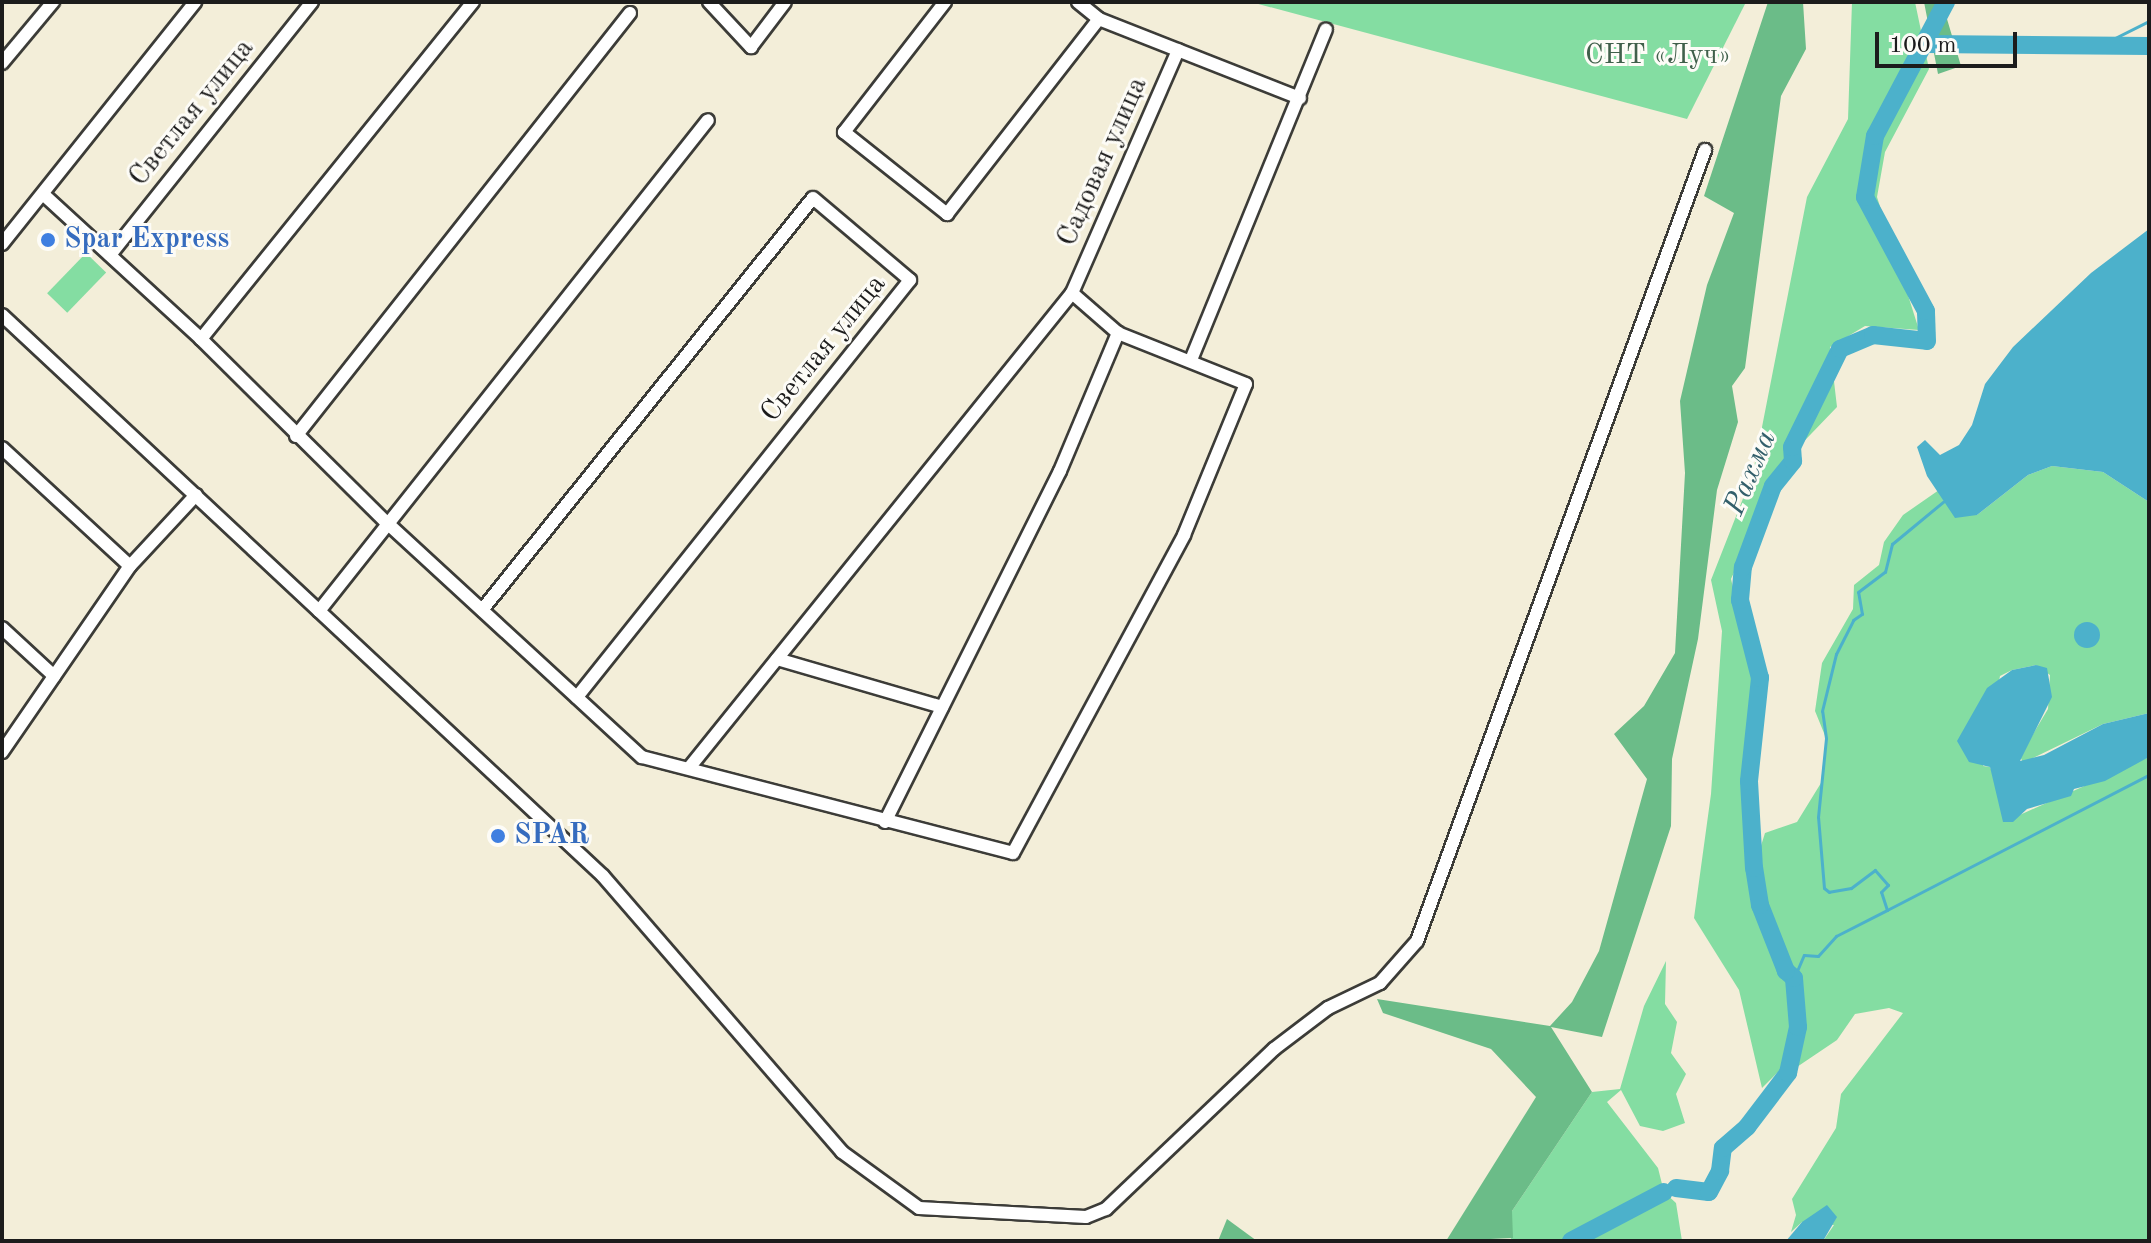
<!DOCTYPE html>
<html>
<head>
<meta charset="utf-8">
<style>
  body { margin:0 }
  #map { position:relative; width:2151px; height:1243px; overflow:hidden; background:#f3eed9; font-family:"Old Standard TT",serif }
  div>[style] { position:absolute }
  [style*='--x'] { left:calc(var(--x)*1px); top:calc(var(--y)*1px); width:calc(var(--w)*1px); rotate:calc(var(--a)*1deg) }
  .green>* { inset:0; background:#84dda2; transform-origin:0 0 }
  .forest>* { inset:0; background:#6bbc88 }
  .water>* { inset:0; background:#4cb1cb }
  .round { border-radius:50% }
  .stream>* { height:3px; margin:-1.5px; padding:0 1.5px; transform-origin:1.5px; border-radius:1.5px; background:#4cb1cb }
  .river>* { height:18px; margin:-9px; padding:0 9px; transform-origin:9px; border-radius:9px; background:#4cb1cb }
  .roads { filter:drop-shadow(2px 0 #3c3c38) drop-shadow(-2px 0 #3c3c38) drop-shadow(0 2px #3c3c38) drop-shadow(0 -2px #3c3c38) }
  .minor>* { height:12px; margin:-6px; padding:0 6px; transform-origin:6px; border-radius:6px; background:#fff }
  .dots>* { width:22px; height:22px; translate:-50% -50%; box-sizing:border-box; border:4px solid #fdfcf7; border-radius:50% }
  span { translate:-50% -50%; white-space:nowrap; text-align:center; line-height:1.15; -webkit-text-stroke:6px #fdfcf7; paint-order:stroke }
  .park-label { font-size:28px; color:#40604b }
  .street-label { font-size:28px; color:#1c1c1c }
  .shop-label { font-size:28px; color:#366cbe; font-weight:700 }
  .left { translate:0 -50%; text-align:left }
  .water-label { font-size:30px; color:#325f6b; font-style:italic }
  .frame { position:absolute; inset:0; border:4px solid #1c1c1c; pointer-events:none }
  .scale { position:absolute; left:1875px; top:32px; width:142px; height:36px; box-sizing:border-box; border:4px solid #1c1c1c; border-top:0; padding-left:10px; font-size:24px; line-height:28px; white-space:nowrap; color:#1c1c1c; -webkit-text-stroke:6px #fdfcf7; paint-order:stroke }
</style>
</head>
<body>
<div id="map">
  <div class="green">
    <i style="clip-path:polygon(1251px 2px,1746px 2px,1687px 119px)"></i>
    <i style="clip-path:polygon(1852px 2px,1915px 2px,1929px 69px,1885px 152px,1877px 197px,1919px 330px,1865px 326px,1830px 347px,1837px 407px,1785px 461px,1731px 579px,1755px 681px,1744px 794px,1750px 875px,1759px 900px,1754px 868px,1765px 833px,1797px 822px,1821px 783px,1826px 738px,1815px 711px,1822px 663px,1853px 609px,1854px 585px,1879px 565px,1884px 542px,1903px 515px,1939px 490px,1944px 501px,1977px 515px,2028px 475px,2052px 466px,2103px 472px,2149px 502px,2149px 713px,2103px 724px,2023px 763px,2020px 756px,2048px 709px,2050px 675px,2036px 665px,2012px 670px,2000px 676px,1983px 766px,1990px 767px,1999px 790px,2004px 822px,2149px 757px,2149px 1241px,1823px 1241px,1834px 1225px,1802px 1222px,1791px 1232px,1796px 1215px,1792px 1199px,1836px 1128px,1841px 1094px,1903px 1013px,1889px 1008px,1855px 1014px,1837px 1040px,1788px 1073px,1798px 1027px,1794px 978px,1786px 971px,1766px 919px,1788px 984px,1792px 1027px,1780px 1070px,1762px 1088px,1739px 990px,1694px 918px,1711px 794px,1722px 631px,1711px 580px,1753px 473px,1807px 197px,1848px 119px)"></i>
    <i style="left:86px;top:253px;width:28px;height:56px;rotate:44deg"></i>
    <i style="clip-path:polygon(1666px 961px,1665px 1004px,1677px 1022px,1671px 1053px,1686px 1074px,1676px 1094px,1685px 1123px,1663px 1131px,1640px 1126px,1621px 1090px,1607px 1102px,1658px 1168px,1664px 1192px,1676px 1203px,1682px 1241px,1511px 1241px,1512px 1211px,1592px 1092px,1620px 1089px,1644px 1006px)"></i>
  </div>
  <div class="forest">
    <i style="clip-path:polygon(1768px 2px,1803px 2px,1806px 49px,1781px 96px,1745px 368px,1732px 386px,1738px 422px,1717px 490px,1698px 639px,1672px 759px,1671px 826px,1602px 1037px,1551px 1027px,1592px 1092px,1512px 1211px,1513px 1238px,1446px 1241px,1536px 1097px,1491px 1049px,1383px 1013px,1377px 999px,1550px 1026px,1572px 1002px,1599px 951px,1647px 779px,1614px 734px,1644px 706px,1675px 653px,1685px 473px,1680px 401px,1707px 285px,1734px 213px,1704px 196px)"></i>
    <i style="clip-path:polygon(1924px 2px,1948px 2px,1947px 19px,1961px 66px,1938px 74px)"></i>
    <i style="clip-path:polygon(1227px 1219px,1257px 1241px,1218px 1241px)"></i>
  </div>
  <div class="water">
    <i style="clip-path:polygon(2149px 229px,2149px 502px,2103px 472px,2052px 466px,2028px 475px,1977px 515px,1955px 518px,1927px 476px,1917px 447px,1925px 440px,1940px 455px,1959px 445px,1972px 425px,1985px 384px,2013px 347px,2091px 273px)"></i>
    <i class="round" style="left:2074px;top:622px;width:26px;height:26px"></i>
    <i style="clip-path:polygon(2036px 665px,2047px 668px,2052px 697px,2020px 761px,2044px 755px,2103px 724px,2149px 713px,2149px 757px,2105px 781px,2074px 789px,2071px 796px,2027px 809px,2013px 822px,2003px 822px,1990px 767px,1969px 762px,1957px 741px,1987px 688px,2012px 670px)"></i>
    <i style="clip-path:polygon(1827px 1205px,1837px 1217px,1823px 1241px,1786px 1241px,1802px 1222px)"></i>
  </div>
  <div class="stream">
    <i style="--x:2095;--y:48;--w:60;--a:-26.6"></i>
    <i style="--x:1887;--y:910;--w:295;--a:-27.3"></i>
    <i style="--x:1794;--y:978;--w:25;--a:-67"></i>
    <i style="--x:1804;--y:955;--w:14;--a:4"></i>
    <i style="--x:1818;--y:956;--w:27;--a:-48"></i>
    <i style="--x:1836;--y:936;--w:57;--a:-27"></i>
    <i style="--x:1887;--y:910;--w:19;--a:-108"></i>
    <i style="--x:1881;--y:892;--w:10;--a:-45"></i>
    <i style="--x:1888;--y:885;--w:20;--a:-131"></i>
    <i style="--x:1875;--y:870;--w:30;--a:143"></i>
    <i style="--x:1851;--y:888;--w:22;--a:170"></i>
    <i style="--x:1829;--y:892;--w:6;--a:-141"></i>
    <i style="--x:1824;--y:888;--w:71;--a:-94.8"></i>
    <i style="--x:1818;--y:817;--w:79;--a:-84.2"></i>
    <i style="--x:1826;--y:738;--w:27;--a:-98"></i>
    <i style="--x:1822;--y:711;--w:59;--a:-76.2"></i>
    <i style="--x:1836;--y:654;--w:38;--a:-63"></i>
    <i style="--x:1853;--y:620;--w:11;--a:-34"></i>
    <i style="--x:1862;--y:614;--w:22;--a:-100"></i>
    <i style="--x:1858;--y:592;--w:34;--a:-37"></i>
    <i style="--x:1885;--y:572;--w:29;--a:-76"></i>
    <i style="--x:1892;--y:544;--w:67;--a:-39.6"></i>
  </div>
  <div class="river">
    <i style="--x:1927;--y:44;--w:222;--a:0.5"></i>
    <i style="--x:1676;--y:1188;--w:33;--a:7"></i>
    <i style="--x:1709;--y:1192;--w:24;--a:-62"></i>
    <i style="--x:1720;--y:1171;--w:23;--a:-83"></i>
    <i style="--x:1723;--y:1148;--w:32;--a:-41"></i>
    <i style="--x:1747;--y:1127;--w:68;--a:-52.8"></i>
    <i style="--x:1788;--y:1073;--w:47;--a:-77.7"></i>
    <i style="--x:1798;--y:1027;--w:49;--a:-94.7"></i>
    <i style="--x:1794;--y:978;--w:11;--a:-139"></i>
    <i style="--x:1786;--y:971;--w:71;--a:-111.5"></i>
    <i style="--x:1760;--y:905;--w:37;--a:-99"></i>
    <i style="--x:1754;--y:868;--w:87;--a:-93.3"></i>
    <i style="--x:1749;--y:781;--w:104;--a:-83.9"></i>
    <i style="--x:1760;--y:678;--w:81;--a:-104.4"></i>
    <i style="--x:1740;--y:600;--w:33;--a:-85"></i>
    <i style="--x:1743;--y:567;--w:86;--a:-69.7"></i>
    <i style="--x:1773;--y:486;--w:32;--a:-51"></i>
    <i style="--x:1793;--y:461;--w:14;--a:-94"></i>
    <i style="--x:1792;--y:447;--w:109;--a:-63.9"></i>
    <i style="--x:1840;--y:349;--w:36;--a:-23"></i>
    <i style="--x:1873;--y:335;--w:54;--a:6.3"></i>
    <i style="--x:1927;--y:341;--w:30;--a:-92"></i>
    <i style="--x:1926;--y:311;--w:129;--a:-118.2"></i>
    <i style="--x:1865;--y:197;--w:62;--a:-80.7"></i>
    <i style="--x:1875;--y:136;--w:152;--a:-62.1"></i>
    <i style="--x:1571;--y:1241;--w:105;--a:-27.8"></i>
  </div>
  <div class="roads">
    <div class="minor">
      <i style="--x:709;--y:2;--w:62;--a:47"></i>
      <i style="--x:751;--y:47;--w:56;--a:-52.9"></i>
      <i style="--x:945;--y:2;--w:165;--a:127.8"></i>
      <i style="--x:844;--y:132;--w:132;--a:38.5"></i>
      <i style="--x:947;--y:214;--w:247;--a:-52.1"></i>
      <i style="--x:1078;--y:2;--w:27;--a:39"></i>
      <i style="--x:1099;--y:19;--w:216;--a:21.5"></i>
      <i style="--x:2;--y:63;--w:80;--a:-50.1"></i>
      <i style="--x:43;--y:194;--w:214;--a:42.5"></i>
      <i style="--x:201;--y:339;--w:259;--a:44.7"></i>
      <i style="--x:385;--y:521;--w:349;--a:42.6"></i>
      <i style="--x:642;--y:757;--w:383;--a:14.5"></i>
      <i style="--x:1013;--y:853;--w:361;--a:-61.7"></i>
      <i style="--x:1184;--y:535;--w:163;--a:-67.7"></i>
      <i style="--x:1246;--y:384;--w:138;--a:-158.3"></i>
      <i style="--x:1118;--y:333;--w:61;--a:-139"></i>
      <i style="--x:2;--y:244;--w:310;--a:-51.4"></i>
      <i style="--x:110;--y:255;--w:324;--a:-51.4"></i>
      <i style="--x:2;--y:315;--w:822;--a:43.03"></i>
      <i style="--x:603;--y:876;--w:365;--a:49.1"></i>
      <i style="--x:842;--y:1152;--w:95;--a:36"></i>
      <i style="--x:919;--y:1208;--w:167;--a:3.1"></i>
      <i style="--x:1086;--y:1217;--w:22;--a:-22"></i>
      <i style="--x:1106;--y:1209;--w:232;--a:-43.6"></i>
      <i style="--x:1274;--y:1049;--w:68;--a:-37.2"></i>
      <i style="--x:1328;--y:1008;--w:58;--a:-25.7"></i>
      <i style="--x:1380;--y:983;--w:56;--a:-48.6"></i>
      <i style="--x:1417;--y:941;--w:842;--a:-69.99"></i>
      <i style="--x:201;--y:339;--w:433;--a:-51.1"></i>
      <i style="--x:1191;--y:360;--w:357;--a:-67.8"></i>
      <i style="--x:296;--y:436;--w:539;--a:-51.71"></i>
      <i style="--x:2;--y:448;--w:174;--a:42.7"></i>
      <i style="--x:482;--y:610;--w:528;--a:-51.22"></i>
      <i style="--x:813;--y:198;--w:127;--a:40.2"></i>
      <i style="--x:910;--y:280;--w:534;--a:128.61"></i>
      <i style="--x:319;--y:611;--w:626;--a:-51.61"></i>
      <i style="--x:2;--y:628;--w:71;--a:42.7"></i>
      <i style="--x:777;--y:659;--w:172;--a:16.2"></i>
      <i style="--x:2;--y:752;--w:226;--a:-55.5"></i>
      <i style="--x:130;--y:566;--w:97;--a:-47.1"></i>
      <i style="--x:689;--y:768;--w:610;--a:-51.12"></i>
      <i style="--x:1072;--y:293;--w:265;--a:-66.4"></i>
      <i style="--x:885;--y:822;--w:392;--a:-63.5"></i>
      <i style="--x:1060;--y:471;--w:150;--a:-67.2"></i>
    </div>
  </div>
  <div class="dots">
    <i style="left:48px;top:240px;background:#3f7fe0"></i>
    <i style="left:498px;top:836px;background:#3f7fe0"></i>
  </div>
  <div class="park-label">
    <span style="left:1658px;top:56px">СНТ «Луч»</span>
  </div>
  <div class="street-label">
    <span style="left:192px;top:113px;rotate:-51deg">Светлая улица</span>
    <span style="left:1103px;top:162px;rotate:-66deg">Садовая улица</span>
    <span style="left:824px;top:349px;rotate:-51deg">Светлая улица</span>
  </div>
  <div class="shop-label">
    <span class="left" style="left:64px;top:240px">Spar Express</span>
    <span class="left" style="left:514px;top:836px">SPAR</span>
  </div>
  <div class="water-label">
    <span style="left:1751px;top:473px;rotate:-67deg">Рахма</span>
  </div>
  <div class="frame"></div>
  <div class="scale">100 m</div>
</div>
</body>
</html>
